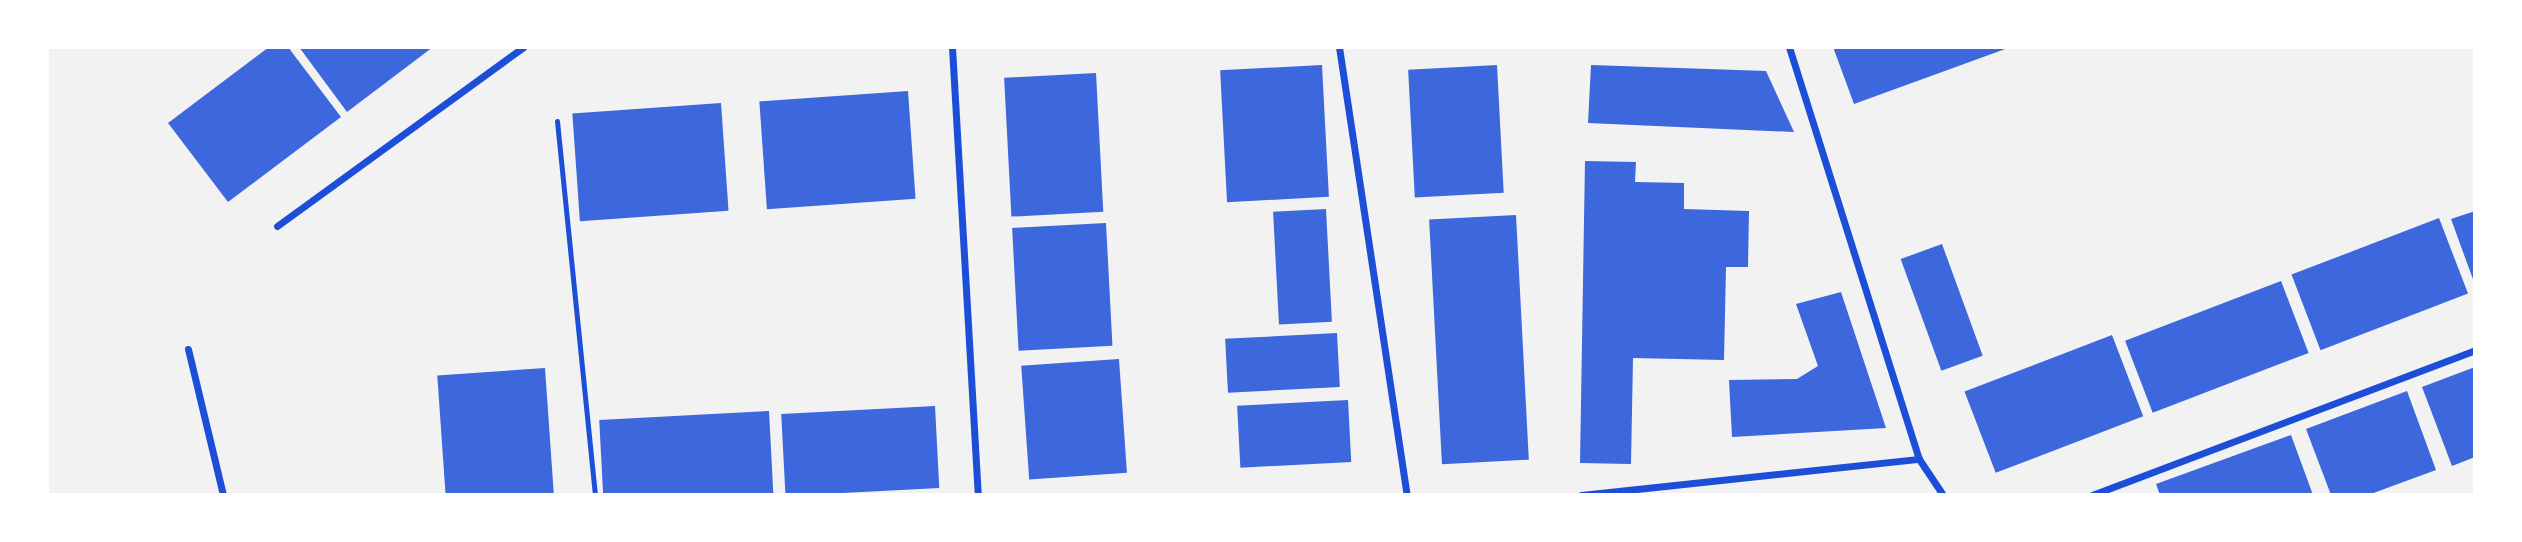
<!DOCTYPE html>
<html>
<head>
<meta charset="utf-8">
<style>
  body { margin:0 }
  #map { position:relative; width:2522px; height:542px; overflow:hidden; background:#f2f2f2; font-family:Helvetica,sans-serif }
  div>[style] { position:absolute }
  [style*='--x'] { left:calc(var(--x)*1px); top:calc(var(--y)*1px); width:calc(var(--w)*1px); rotate:calc(var(--a)*1deg) }
  .building>* { inset:0; background:#3d67dc; transform-origin:0 0 }
  .service>* { height:5px; margin:-2.5px; padding:0 2.5px; transform-origin:2.5px; border-radius:2.5px; background:#1d4ed8 }
  .minor>* { height:7px; margin:-3.5px; padding:0 3.5px; transform-origin:3.5px; border-radius:3.5px; background:#1d4ed8 }
  span { translate:-50% -50%; white-space:nowrap; text-align:center; line-height:1.15; -webkit-text-stroke:7px #fff; paint-order:stroke }
  .frame { position:absolute; inset:0; border:49px solid #fff; pointer-events:none }
</style>
</head>
<body>
<div id="map">
  <div class="building">
    <i style="clip-path:polygon(269px 47px,288px 47px,341px 117px,228px 202px,168px 123px)"></i>
    <i style="clip-path:polygon(299px 47px,433px 47px,347px 112px)"></i>
    <i style="clip-path:polygon(1833px 47px,2008px 47px,2008px 48px,1854px 104px)"></i>
    <i style="left:1322px;top:65px;width:132px;height:102px;rotate:87deg"></i>
    <i style="left:1497px;top:65px;width:128px;height:89px;rotate:87deg"></i>
    <i style="clip-path:polygon(1591px 65px,1766px 71px,1794px 132px,1588px 123px)"></i>
    <i style="left:1096px;top:73px;width:139px;height:92px;rotate:87deg"></i>
    <i style="left:908px;top:91px;width:108px;height:149px;rotate:86deg"></i>
    <i style="left:721px;top:103px;width:108px;height:149px;rotate:86deg"></i>
    <i style="clip-path:polygon(1585px 161px,1636px 162px,1635px 182px,1684px 183px,1684px 209px,1749px 211px,1748px 267px,1726px 267px,1724px 360px,1633px 358px,1631px 464px,1580px 463px)"></i>
    <i style="left:1326px;top:209px;width:113px;height:53px;rotate:87deg"></i>
    <i style="clip-path:polygon(2475px 211px,2475px 282px,2474px 282px,2451px 219px)"></i>
    <i style="left:1516px;top:215px;width:245px;height:87px;rotate:87deg"></i>
    <i style="left:2439px;top:218px;width:81px;height:158px;rotate:69deg"></i>
    <i style="left:1106px;top:223px;width:123px;height:94px;rotate:87deg"></i>
    <i style="left:1942px;top:244px;width:119px;height:44px;rotate:70deg"></i>
    <i style="left:2281px;top:281px;width:77px;height:167px;rotate:69deg"></i>
    <i style="clip-path:polygon(1841px 292px,1886px 428px,1732px 437px,1729px 380px,1797px 379px,1818px 366px,1796px 304px)"></i>
    <i style="left:1337px;top:333px;width:54px;height:112px;rotate:87deg"></i>
    <i style="left:2112px;top:335px;width:87px;height:158px;rotate:69deg"></i>
    <i style="left:1119px;top:359px;width:114px;height:98px;rotate:86deg"></i>
    <i style="clip-path:polygon(2475px 367px,2475px 457px,2452px 466px,2422px 387px)"></i>
    <i style="left:545px;top:368px;width:127px;height:108px;rotate:86deg"></i>
    <i style="clip-path:polygon(2407px 391px,2436px 470px,2368px 495px,2331px 495px,2306px 429px)"></i>
    <i style="left:1348px;top:400px;width:62px;height:111px;rotate:87deg"></i>
    <i style="left:935px;top:406px;width:82px;height:154px;rotate:87deg"></i>
    <i style="left:769px;top:411px;width:84px;height:170px;rotate:87deg"></i>
    <i style="clip-path:polygon(2291px 435px,2313px 495px,2160px 495px,2156px 484px)"></i>
  </div>
  <div class="service">
    <i style="--x:557;--y:121;--w:376;--a:84.2"></i>
  </div>
  <div class="minor">
    <i style="--x:952;--y:47;--w:449;--a:86.7"></i>
    <i style="--x:1339;--y:47;--w:453;--a:81.4"></i>
    <i style="--x:1789;--y:47;--w:432;--a:72.5"></i>
    <i style="--x:1919;--y:459;--w:43;--a:56.3"></i>
    <i style="--x:277;--y:226;--w:304;--a:-36"></i>
    <i style="--x:188;--y:349;--w:150;--a:76.5"></i>
    <i style="--x:1581;--y:495;--w:340;--a:-6.1"></i>
    <i style="--x:2092;--y:495;--w:410;--a:-20.7"></i>
  </div>
  <div class="frame"></div>
</div>
</body>
</html>
